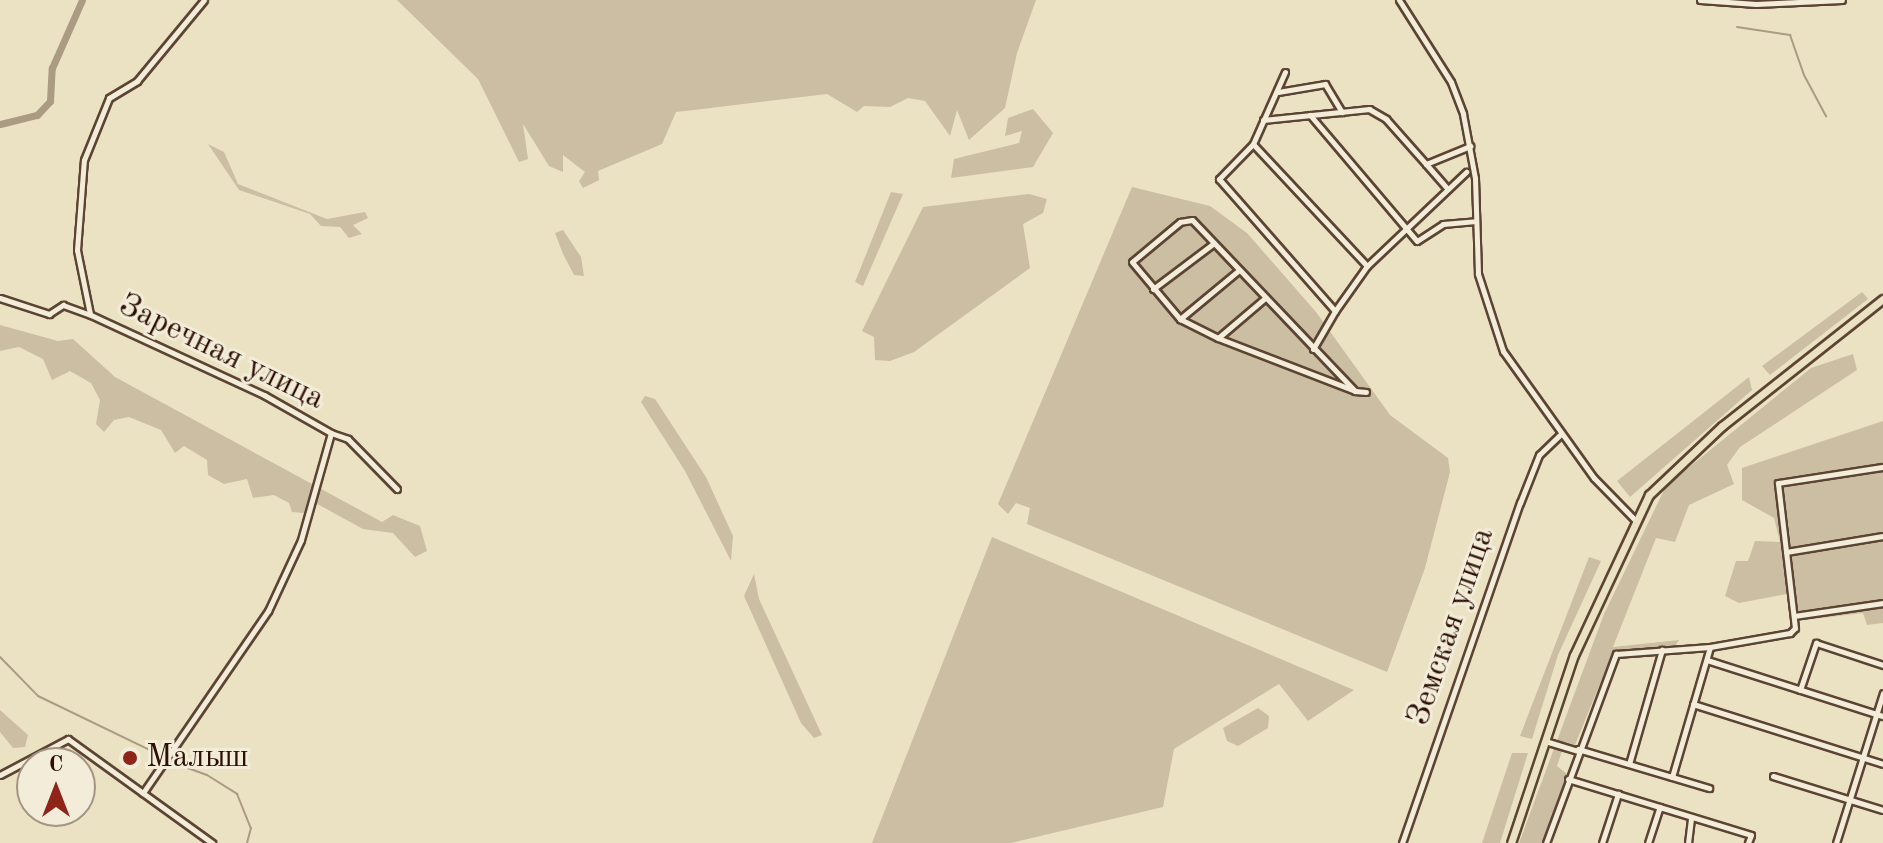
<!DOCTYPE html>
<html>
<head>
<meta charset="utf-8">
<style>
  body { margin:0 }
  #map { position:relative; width:1883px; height:843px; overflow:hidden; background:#ebe2c4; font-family:"Old Standard TT",serif }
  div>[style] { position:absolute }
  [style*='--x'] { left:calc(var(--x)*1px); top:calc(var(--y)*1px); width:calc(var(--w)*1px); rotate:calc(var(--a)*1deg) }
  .green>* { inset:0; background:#cbbea3 }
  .stream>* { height:2px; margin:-1px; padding:0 1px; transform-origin:1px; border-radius:1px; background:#aa9b82 }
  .river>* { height:7px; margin:-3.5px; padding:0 3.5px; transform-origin:3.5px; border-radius:3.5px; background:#aa9b82 }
  .roads { filter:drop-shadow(2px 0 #5c4433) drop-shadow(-2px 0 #5c4433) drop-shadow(0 2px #5c4433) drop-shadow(0 -2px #5c4433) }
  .minor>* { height:5px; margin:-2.5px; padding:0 2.5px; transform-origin:2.5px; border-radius:2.5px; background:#f2ecd9 }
  .major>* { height:7px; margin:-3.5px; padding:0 3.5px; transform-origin:3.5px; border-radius:3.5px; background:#ebe2c4 }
  .dots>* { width:22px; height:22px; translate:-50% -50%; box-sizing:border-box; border:4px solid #f2ecd9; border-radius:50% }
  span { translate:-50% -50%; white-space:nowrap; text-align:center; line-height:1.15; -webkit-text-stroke:6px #f2ecd9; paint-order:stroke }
  .street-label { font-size:32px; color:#2d1003 }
  .poi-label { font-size:32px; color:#2d1003 }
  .left { translate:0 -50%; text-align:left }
  .north { position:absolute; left:16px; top:747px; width:80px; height:80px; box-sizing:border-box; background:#f2ecd9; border:2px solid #a39483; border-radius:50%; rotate:0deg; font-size:22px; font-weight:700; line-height:32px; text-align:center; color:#2d1003 }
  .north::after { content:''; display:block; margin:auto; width:28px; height:36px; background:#8f2418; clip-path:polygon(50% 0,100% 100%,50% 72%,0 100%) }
</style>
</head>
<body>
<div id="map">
  <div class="green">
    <i style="clip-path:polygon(397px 0,1036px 0,1017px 53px,1005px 108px,969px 140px,957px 110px,950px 136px,925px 101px,908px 98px,890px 107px,864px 106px,857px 112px,827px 94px,694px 110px,676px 112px,662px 144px,598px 171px,599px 180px,583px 188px,579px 181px,585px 172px,563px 155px,563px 172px,549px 166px,523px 124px,528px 159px,519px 162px,478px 79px)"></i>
    <i style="clip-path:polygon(1033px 109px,1053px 133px,1033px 167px,951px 178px,954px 159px,1019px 143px,1022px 131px,1005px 136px,1008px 118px)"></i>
    <i style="clip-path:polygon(208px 144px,224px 152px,238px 184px,327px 219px,365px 212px,368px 218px,353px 225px,362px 234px,349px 238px,340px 227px,321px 226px,310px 214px,239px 190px)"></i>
    <i style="clip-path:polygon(1132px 187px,1210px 206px,1247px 233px,1316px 312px,1390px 415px,1448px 458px,1450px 472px,1425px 568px,1387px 672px,1027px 524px,1030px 508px,1016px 503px,1008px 514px,998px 504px)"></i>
    <i style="clip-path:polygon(891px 192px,903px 194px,863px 286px,855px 282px)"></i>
    <i style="clip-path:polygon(1029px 194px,1047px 199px,1043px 213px,1023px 224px,1030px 268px,914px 352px,890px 361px,875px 360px,874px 337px,862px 331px,923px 207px)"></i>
    <i style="clip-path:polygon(563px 230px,581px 257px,584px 276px,574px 275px,563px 254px,555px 233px)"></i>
    <i style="clip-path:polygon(1862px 292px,1868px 299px,1770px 375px,1762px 366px)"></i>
    <i style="clip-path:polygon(0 325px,58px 341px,73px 339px,115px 377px,382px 522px,393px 515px,420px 526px,427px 551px,415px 557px,393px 533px,363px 529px,310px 500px,304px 513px,292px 512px,289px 503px,274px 495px,253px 498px,247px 479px,224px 484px,208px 475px,207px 460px,184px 446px,175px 453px,161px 430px,129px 417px,114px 420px,104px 432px,96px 424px,100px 400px,91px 383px,70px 371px,52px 380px,43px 359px,19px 347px,0 351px)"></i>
    <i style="clip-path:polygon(1853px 354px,1857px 370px,1740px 447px,1727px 465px,1734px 484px,1689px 505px,1675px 542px,1656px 538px,1613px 647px,1679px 640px,1675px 646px,1612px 654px,1575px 745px,1565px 742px,1557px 766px,1567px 774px,1543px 843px,1519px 843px,1604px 614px,1666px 486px,1811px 368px)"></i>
    <i style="clip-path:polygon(1749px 377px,1752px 390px,1630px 497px,1617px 481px)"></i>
    <i style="clip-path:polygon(645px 396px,655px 399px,706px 477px,733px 536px,731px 561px,685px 471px,641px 402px)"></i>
    <i style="clip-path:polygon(1883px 421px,1883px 623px,1867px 625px,1863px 613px,1796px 621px,1792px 593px,1739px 603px,1725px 596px,1736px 561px,1748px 561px,1755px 541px,1780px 542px,1774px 518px,1742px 500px,1742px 468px)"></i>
    <i style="clip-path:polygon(992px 537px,1354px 690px,1308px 721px,1279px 684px,1174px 749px,1163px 807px,1011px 843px,872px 843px)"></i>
    <i style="clip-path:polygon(1589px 557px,1601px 561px,1558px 655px,1532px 739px,1520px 736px)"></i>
    <i style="clip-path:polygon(754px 574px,759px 599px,822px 735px,814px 738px,801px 723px,744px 596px)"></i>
    <i style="clip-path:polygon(1258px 708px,1269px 716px,1268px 728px,1238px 746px,1227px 741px,1223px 728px)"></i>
    <i style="clip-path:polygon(0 710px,28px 735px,25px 747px,13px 748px,0 732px)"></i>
    <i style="clip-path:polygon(1512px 753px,1528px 753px,1500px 843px,1482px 843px)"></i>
  </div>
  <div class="stream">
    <i style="--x:1737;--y:27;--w:54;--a:8.6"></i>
    <i style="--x:1790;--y:35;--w:42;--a:70.7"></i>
    <i style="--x:1804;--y:75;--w:47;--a:61.8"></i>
    <i style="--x:0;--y:657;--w:54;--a:45.7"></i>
    <i style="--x:38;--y:696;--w:140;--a:25.8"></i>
    <i style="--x:174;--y:763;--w:35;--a:20"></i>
    <i style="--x:207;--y:775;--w:36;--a:32"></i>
    <i style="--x:237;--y:794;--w:37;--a:68"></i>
    <i style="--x:251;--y:828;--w:16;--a:105"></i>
  </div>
  <div class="river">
    <i style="--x:0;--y:124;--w:38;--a:-14"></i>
    <i style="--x:37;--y:115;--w:19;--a:-47"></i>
    <i style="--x:50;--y:101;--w:33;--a:-87"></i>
    <i style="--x:52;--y:68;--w:74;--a:-66.2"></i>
  </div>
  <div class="roads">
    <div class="minor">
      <i style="--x:1399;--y:0;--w:97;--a:57.6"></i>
      <i style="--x:1451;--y:82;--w:34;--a:69"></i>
      <i style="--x:1463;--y:114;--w:65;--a:79.4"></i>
      <i style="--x:1475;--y:178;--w:96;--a:88.2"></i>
      <i style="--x:1478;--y:274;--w:81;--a:72"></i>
      <i style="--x:1503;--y:351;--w:156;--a:54.4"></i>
      <i style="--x:1594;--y:478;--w:57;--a:45.7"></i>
      <i style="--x:1700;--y:0;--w:56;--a:4.1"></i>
      <i style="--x:1756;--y:4;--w:86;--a:-2.7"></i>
      <i style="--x:1285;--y:72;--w:79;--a:114"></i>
      <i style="--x:1253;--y:144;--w:49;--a:134.2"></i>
      <i style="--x:1219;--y:179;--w:176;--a:48.7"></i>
      <i style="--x:1335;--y:311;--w:55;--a:-54.6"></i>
      <i style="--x:1367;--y:266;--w:137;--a:-43.5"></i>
      <i style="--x:1278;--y:92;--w:48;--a:-9.7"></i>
      <i style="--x:1325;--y:84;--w:33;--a:59"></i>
      <i style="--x:1310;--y:115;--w:165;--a:49.7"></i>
      <i style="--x:1417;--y:241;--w:31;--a:-33"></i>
      <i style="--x:1443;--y:224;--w:33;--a:-5"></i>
      <i style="--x:1263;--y:120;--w:107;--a:-5.9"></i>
      <i style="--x:1369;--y:109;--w:20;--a:30"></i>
      <i style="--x:1386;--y:119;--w:60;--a:48.4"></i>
      <i style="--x:1426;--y:164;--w:48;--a:-22.2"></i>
      <i style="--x:1253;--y:144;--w:167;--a:46.9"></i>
      <i style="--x:1426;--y:164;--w:33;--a:49"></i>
      <i style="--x:1153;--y:289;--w:76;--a:-37"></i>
      <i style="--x:0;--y:298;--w:52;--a:18.1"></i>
      <i style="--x:49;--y:314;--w:17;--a:-33"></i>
      <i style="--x:63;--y:305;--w:30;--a:20"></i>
      <i style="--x:91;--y:315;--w:191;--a:24.8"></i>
      <i style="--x:264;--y:395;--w:77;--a:29.6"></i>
      <i style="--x:331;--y:433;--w:111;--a:105.7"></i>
      <i style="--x:301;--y:540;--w:78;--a:114.9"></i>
      <i style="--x:268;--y:611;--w:221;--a:124.5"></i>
      <i style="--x:90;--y:314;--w:65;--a:-101.5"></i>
      <i style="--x:77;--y:250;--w:90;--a:-85.6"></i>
      <i style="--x:84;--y:160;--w:67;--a:-68"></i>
      <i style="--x:109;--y:98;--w:33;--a:-31"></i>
      <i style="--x:137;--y:81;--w:105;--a:-50.4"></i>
      <i style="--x:1180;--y:319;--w:77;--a:-39.7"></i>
      <i style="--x:1218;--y:338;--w:62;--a:-40.4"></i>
      <i style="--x:1313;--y:349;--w:44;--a:-59.9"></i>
      <i style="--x:1355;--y:391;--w:236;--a:-133.6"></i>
      <i style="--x:1192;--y:220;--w:12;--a:171"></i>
      <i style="--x:1180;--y:222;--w:62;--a:140.2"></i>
      <i style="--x:1132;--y:262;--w:75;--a:49.9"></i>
      <i style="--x:1180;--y:319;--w:42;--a:26.6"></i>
      <i style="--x:1218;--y:338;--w:147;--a:21.1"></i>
      <i style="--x:1355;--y:391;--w:11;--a:5"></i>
      <i style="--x:331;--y:433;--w:18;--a:19"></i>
      <i style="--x:348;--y:439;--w:70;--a:45.6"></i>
      <i style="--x:1786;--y:552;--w:98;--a:-9.4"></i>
      <i style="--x:1794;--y:616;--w:90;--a:-8.3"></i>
      <i style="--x:1707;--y:660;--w:185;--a:17.7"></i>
      <i style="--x:1800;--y:690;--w:50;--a:-71.2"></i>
      <i style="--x:1816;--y:643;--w:71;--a:18.2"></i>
      <i style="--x:1693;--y:704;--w:199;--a:17.5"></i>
      <i style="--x:1545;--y:741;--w:34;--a:17"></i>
      <i style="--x:1578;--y:749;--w:137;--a:16.6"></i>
      <i style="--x:1629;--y:764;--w:119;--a:-73.9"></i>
      <i style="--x:0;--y:775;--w:77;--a:-27.9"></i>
      <i style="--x:68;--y:739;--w:178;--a:35.8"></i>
      <i style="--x:1773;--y:776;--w:115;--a:17.2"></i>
      <i style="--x:1672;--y:777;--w:135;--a:-73.7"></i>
      <i style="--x:1568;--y:779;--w:191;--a:17"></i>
      <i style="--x:1751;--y:835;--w:9;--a:111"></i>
      <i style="--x:1402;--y:843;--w:360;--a:-70.9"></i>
      <i style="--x:1520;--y:503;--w:52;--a:-68.4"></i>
      <i style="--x:1539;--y:455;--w:29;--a:-44"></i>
      <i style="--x:1546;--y:843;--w:202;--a:-69.7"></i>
      <i style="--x:1616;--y:654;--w:94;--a:-4.3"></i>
      <i style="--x:1710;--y:647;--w:81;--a:-9.9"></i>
      <i style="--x:1790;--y:633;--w:7;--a:-45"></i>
      <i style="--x:1795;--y:628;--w:146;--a:-96.7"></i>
      <i style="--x:1778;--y:483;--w:106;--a:-8.7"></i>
      <i style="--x:1602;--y:843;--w:52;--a:-71.9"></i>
      <i style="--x:1648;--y:843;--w:38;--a:-72"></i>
      <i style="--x:1688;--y:843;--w:26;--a:-83"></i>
      <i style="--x:1836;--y:843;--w:157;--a:-72.6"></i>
    </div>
    <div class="major">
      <i style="--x:1511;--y:843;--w:198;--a:-71.5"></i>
      <i style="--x:1574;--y:655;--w:177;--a:-64.9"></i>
      <i style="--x:1649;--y:495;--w:100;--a:-43.4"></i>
      <i style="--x:1722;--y:426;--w:205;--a:-38.3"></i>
    </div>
  </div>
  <div class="dots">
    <i style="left:130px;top:758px;background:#8f2418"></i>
  </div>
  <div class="street-label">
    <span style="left:221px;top:353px;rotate:26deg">Заречная улица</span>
    <span style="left:1452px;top:627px;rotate:-71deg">Земская улица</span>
  </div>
  <div class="poi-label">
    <span class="left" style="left:146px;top:758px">Малыш</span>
  </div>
  <div class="north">С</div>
</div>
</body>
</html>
